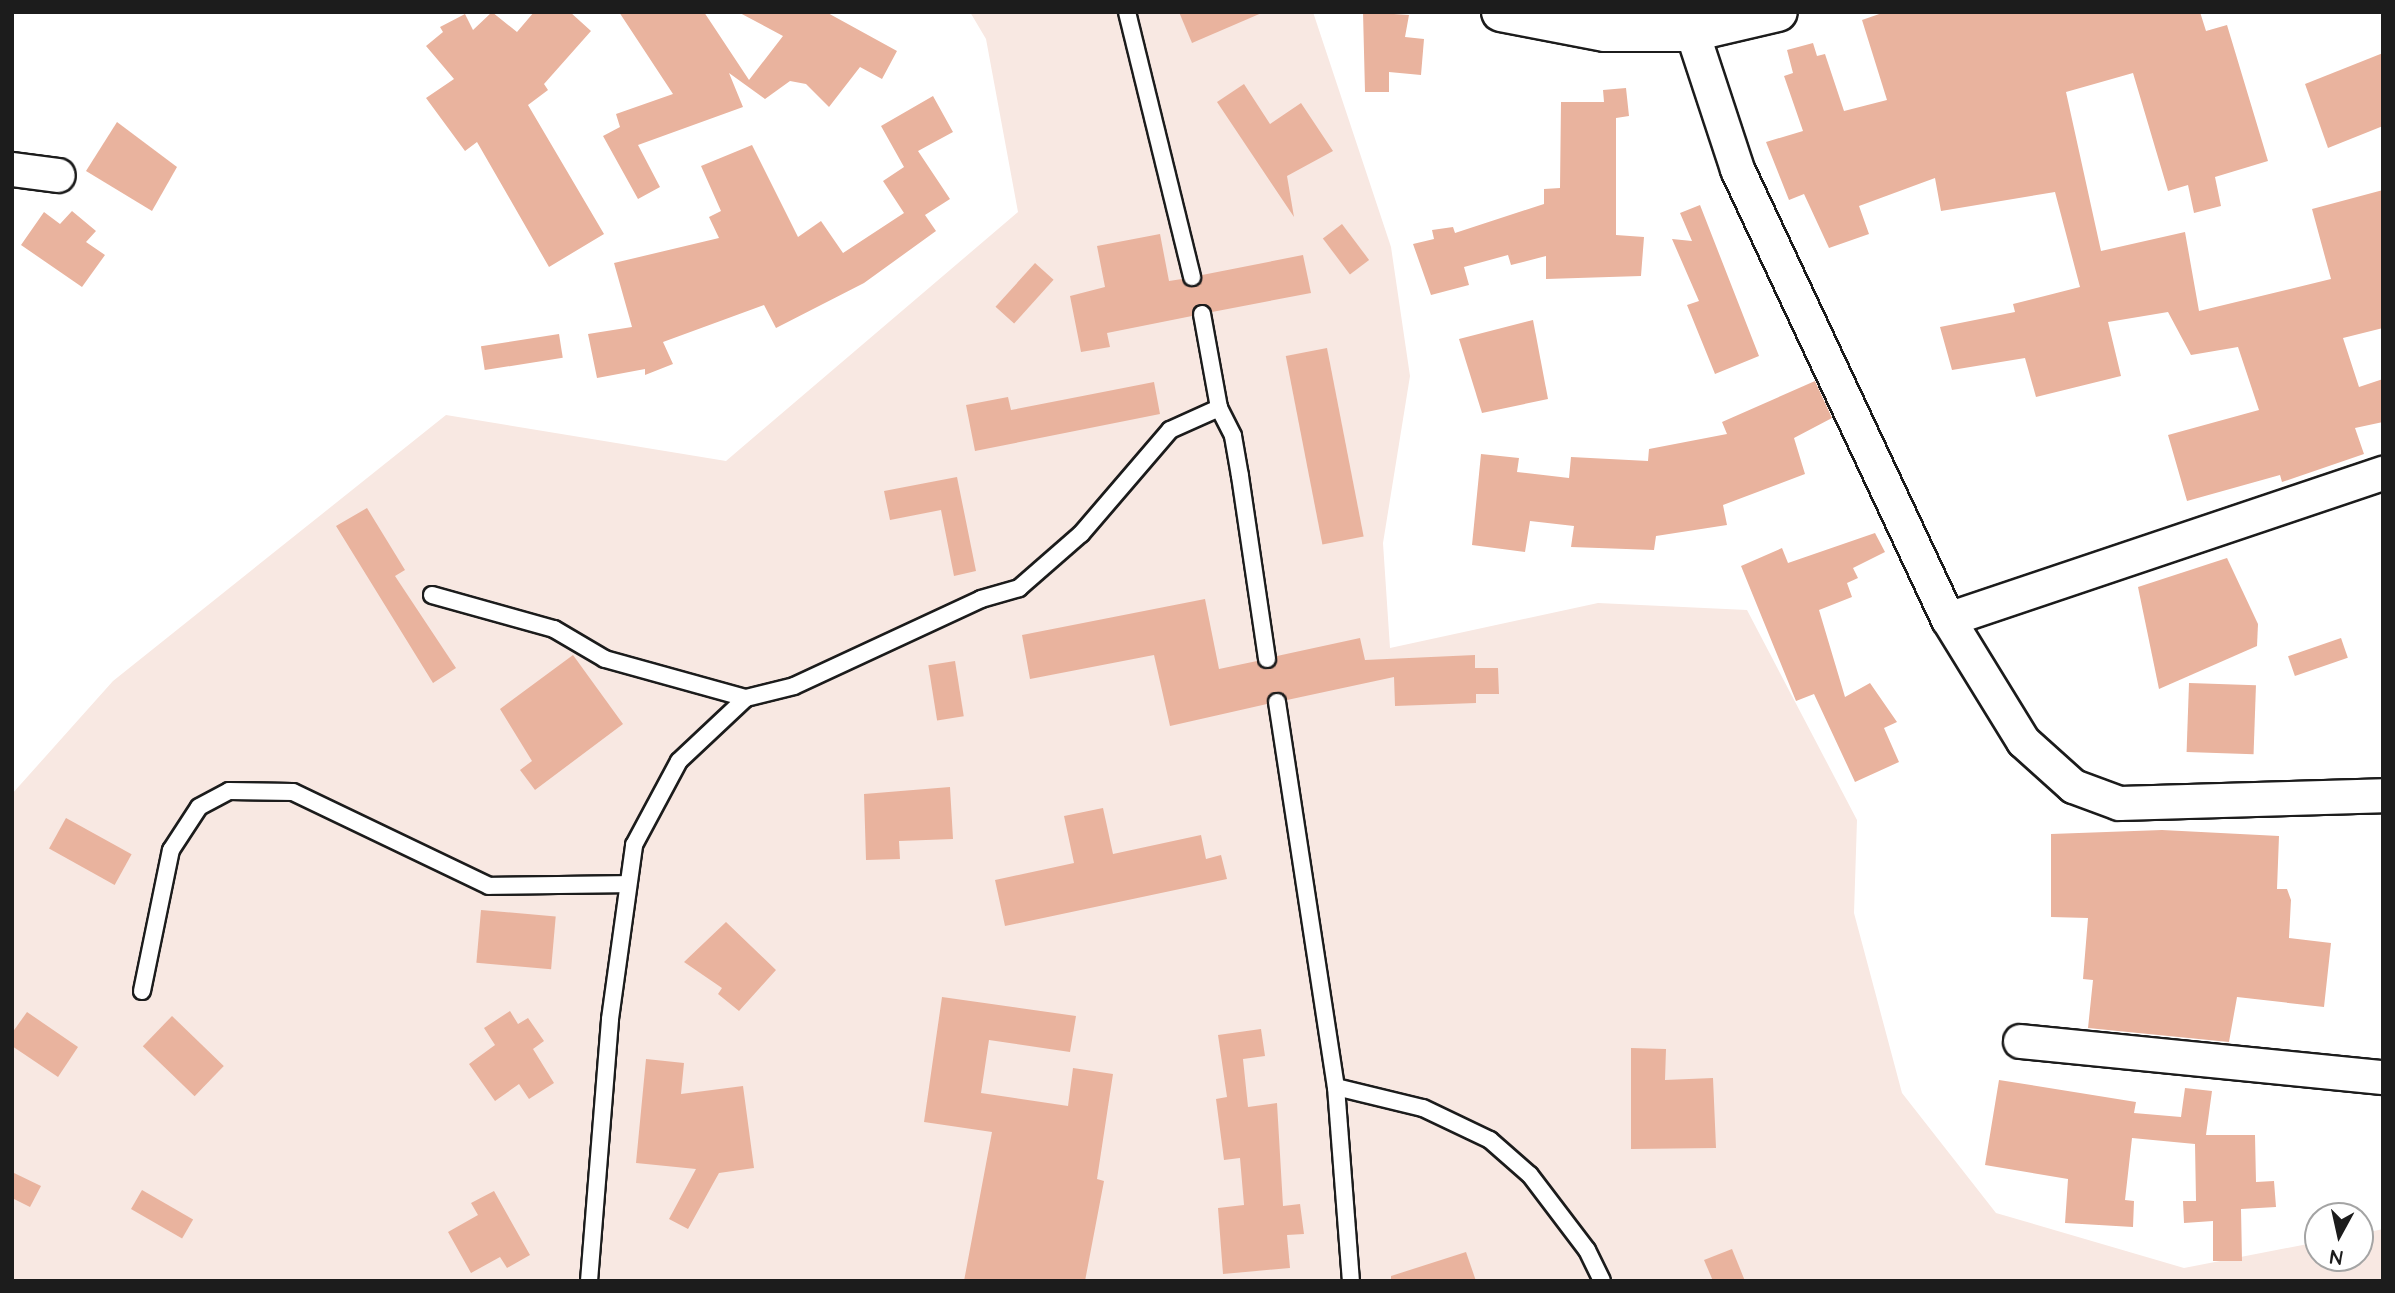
<!DOCTYPE html>
<html>
<head>
<meta charset="utf-8">
<style>
  body { margin:0 }
  #map { position:relative; width:2395px; height:1293px; overflow:hidden; background:#fff; font-family:"Architects Daughter",sans-serif }
  div>[style] { position:absolute }
  [style*='--x'] { left:calc(var(--x)*1px); top:calc(var(--y)*1px); width:calc(var(--w)*1px); rotate:calc(var(--a)*1deg) }
  .built>* { inset:0; background:#f8e8e2 }
  .building>* { inset:0; background:#e9b39e; transform-origin:0 0 }
  .roads { filter:drop-shadow(2px 0 #1c1c1c) drop-shadow(-2px 0 #1c1c1c) drop-shadow(0 2px #1c1c1c) drop-shadow(0 -2px #1c1c1c) }
  .service>* { height:16px; margin:-8px; padding:0 8px; transform-origin:8px; border-radius:8px; background:#fff }
  .minor>* { height:33px; margin:-16.5px; padding:0 16.5px; transform-origin:16.5px; border-radius:16.5px; background:#fff }
  .tertiary>* { height:38px; margin:-19px; padding:0 19px; transform-origin:19px; border-radius:19px; background:#fff }
  span { translate:-50% -50%; white-space:nowrap; text-align:center; line-height:1.15; -webkit-text-stroke:7px #fff; paint-order:stroke }
  .frame { position:absolute; inset:0; border:14px solid #1c1c1c; pointer-events:none }
  .north { position:absolute; left:2304px; top:1202px; width:70px; height:70px; box-sizing:border-box; background:#fff; border:2px solid #a4a4a4; border-radius:50%; rotate:188deg; font-size:19px; font-weight:700; line-height:28px; text-align:center; color:#1c1c1c }
  .north::after { content:''; display:block; margin:auto; width:24px; height:32px; background:#1c1c1c; clip-path:polygon(50% 0,100% 100%,50% 72%,0 100%) }
</style>
</head>
<body>
<div id="map">
  <div class="built">
    <i style="clip-path:polygon(970px 12px,1313px 12px,1391px 247px,1410px 376px,1383px 543px,1390px 648px,1598px 603px,1747px 610px,1857px 820px,1854px 913px,1902px 1093px,1996px 1213px,2184px 1268px,2318px 1242px,2318px 1258px,2360px 1258px,2360px 1234px,2383px 1229px,2383px 1281px,12px 1281px,12px 794px,113px 681px,446px 415px,726px 461px,1018px 212px,986px 39px)"></i>
  </div>
  <div class="building">
    <i style="clip-path:polygon(492px 12px,517px 32px,534px 12px,570px 12px,591px 31px,544px 84px,548px 90px,528px 105px,604px 234px,549px 267px,477px 142px,465px 151px,426px 98px,454px 79px,426px 46px,443px 32px,440px 27px,465px 14px,473px 30px)"></i>
    <i style="clip-path:polygon(619px 12px,704px 12px,749px 80px,783px 36px,738px 12px,826px 12px,897px 51px,882px 79px,860px 67px,829px 107px,806px 84px,790px 81px,765px 99px,729px 73px,743px 107px,638px 145px,660px 187px,638px 199px,603px 136px,620px 127px,616px 114px,673px 94px)"></i>
    <i style="clip-path:polygon(1179px 12px,1264px 12px,1192px 43px)"></i>
    <i style="clip-path:polygon(1363px 12px,1409px 15px,1405px 37px,1424px 39px,1421px 75px,1389px 72px,1389px 92px,1365px 92px)"></i>
    <i style="clip-path:polygon(1885px 12px,2200px 12px,2206px 31px,2227px 25px,2268px 161px,2215px 177px,2221px 206px,2194px 213px,2188px 185px,2168px 191px,2133px 73px,2066px 92px,2101px 251px,2185px 232px,2199px 311px,2331px 279px,2312px 209px,2383px 190px,2383px 328px,2343px 338px,2359px 387px,2383px 379px,2383px 422px,2355px 428px,2364px 454px,2282px 482px,2280px 475px,2187px 501px,2168px 435px,2259px 410px,2238px 347px,2191px 355px,2168px 312px,2108px 322px,2121px 376px,2036px 397px,2025px 358px,1952px 370px,1940px 327px,2015px 312px,2013px 304px,2080px 287px,2055px 192px,1941px 211px,1935px 178px,1859px 206px,1869px 234px,1829px 248px,1804px 194px,1789px 200px,1766px 142px,1803px 131px,1784px 76px,1793px 73px,1787px 50px,1813px 43px,1817px 56px,1825px 54px,1844px 111px,1887px 100px,1862px 20px)"></i>
    <i style="clip-path:polygon(2383px 53px,2383px 126px,2328px 148px,2305px 84px)"></i>
    <i style="clip-path:polygon(1244px 84px,1270px 124px,1301px 103px,1333px 151px,1287px 176px,1294px 217px,1217px 102px)"></i>
    <i style="clip-path:polygon(1626px 88px,1629px 116px,1616px 118px,1616px 235px,1644px 237px,1641px 276px,1546px 279px,1546px 256px,1511px 265px,1508px 255px,1464px 267px,1469px 285px,1431px 295px,1413px 244px,1434px 239px,1432px 230px,1453px 227px,1455px 233px,1544px 204px,1544px 189px,1560px 188px,1561px 102px,1604px 102px,1603px 90px)"></i>
    <i style="clip-path:polygon(933px 96px,953px 132px,918px 151px,950px 199px,925px 215px,936px 231px,864px 283px,776px 328px,764px 305px,663px 342px,673px 364px,645px 375px,645px 369px,597px 378px,588px 334px,632px 327px,614px 263px,719px 238px,709px 217px,721px 211px,701px 166px,752px 145px,798px 237px,821px 221px,843px 253px,904px 213px,883px 181px,904px 167px,881px 126px)"></i>
    <i style="clip-path:polygon(117px 122px,177px 167px,152px 211px,86px 171px)"></i>
    <i style="clip-path:polygon(1700px 205px,1759px 356px,1715px 374px,1687px 305px,1699px 301px,1672px 239px,1692px 241px,1680px 213px)"></i>
    <i style="clip-path:polygon(72px 211px,96px 231px,86px 242px,105px 255px,82px 287px,21px 245px,44px 212px,60px 224px)"></i>
    <i style="left:1342px;top:224px;width:45px;height:24px;rotate:53deg"></i>
    <i style="clip-path:polygon(1160px 234px,1169px 281px,1182px 279px,1194px 287px,1202px 275px,1303px 255px,1311px 293px,1212px 312px,1199px 304px,1192px 316px,1107px 333px,1110px 347px,1081px 352px,1070px 296px,1105px 287px,1097px 246px)"></i>
    <i style="left:1035px;top:263px;width:25px;height:59px;rotate:42deg"></i>
    <i style="clip-path:polygon(1533px 320px,1548px 399px,1482px 413px,1459px 339px)"></i>
    <i style="left:559px;top:334px;width:24px;height:79px;rotate:81deg"></i>
    <i style="left:1327px;top:348px;width:192px;height:42px;rotate:79deg"></i>
    <i style="clip-path:polygon(1815px 381px,1832px 418px,1794px 438px,1805px 474px,1723px 505px,1727px 525px,1656px 536px,1654px 550px,1571px 547px,1574px 526px,1530px 521px,1525px 552px,1472px 545px,1481px 454px,1519px 458px,1517px 472px,1569px 478px,1571px 457px,1648px 461px,1649px 449px,1727px 434px,1722px 422px)"></i>
    <i style="clip-path:polygon(1154px 382px,1160px 414px,975px 451px,966px 405px,1008px 397px,1011px 410px)"></i>
    <i style="clip-path:polygon(957px 477px,976px 571px,954px 576px,941px 510px,890px 520px,884px 491px)"></i>
    <i style="clip-path:polygon(367px 508px,405px 570px,395px 576px,456px 668px,433px 683px,336px 526px)"></i>
    <i style="clip-path:polygon(1875px 533px,1885px 552px,1853px 568px,1858px 578px,1847px 583px,1852px 597px,1819px 610px,1845px 697px,1870px 683px,1897px 722px,1884px 728px,1899px 762px,1855px 782px,1814px 694px,1796px 701px,1741px 566px,1782px 548px,1788px 563px)"></i>
    <i style="clip-path:polygon(2227px 558px,2258px 624px,2257px 646px,2159px 689px,2138px 587px)"></i>
    <i style="clip-path:polygon(1205px 599px,1219px 669px,1257px 661px,1269px 669px,1277px 656px,1360px 638px,1365px 660px,1475px 655px,1475px 668px,1498px 668px,1499px 694px,1476px 694px,1476px 703px,1395px 706px,1394px 677px,1287px 700px,1275px 692px,1267px 704px,1170px 726px,1154px 655px,1030px 679px,1022px 635px)"></i>
    <i style="left:2341px;top:638px;width:21px;height:56px;rotate:71deg"></i>
    <i style="clip-path:polygon(573px 655px,623px 724px,535px 790px,520px 770px,532px 761px,500px 709px)"></i>
    <i style="left:955px;top:661px;width:56px;height:27px;rotate:81deg"></i>
    <i style="left:2189px;top:683px;width:67px;height:69px;rotate:2deg"></i>
    <i style="clip-path:polygon(950px 787px,953px 839px,899px 841px,900px 859px,866px 860px,864px 794px)"></i>
    <i style="clip-path:polygon(1103px 808px,1113px 854px,1201px 835px,1206px 859px,1221px 855px,1227px 879px,1005px 926px,995px 880px,1074px 863px,1064px 816px)"></i>
    <i style="left:66px;top:818px;width:75px;height:35px;rotate:29deg"></i>
    <i style="clip-path:polygon(2162px 830px,2279px 836px,2277px 889px,2287px 889px,2291px 900px,2289px 938px,2331px 943px,2324px 1007px,2237px 997px,2229px 1042px,2088px 1028px,2093px 980px,2083px 979px,2088px 918px,2051px 917px,2051px 834px)"></i>
    <i style="left:481px;top:910px;width:75px;height:53px;rotate:5deg"></i>
    <i style="clip-path:polygon(726px 922px,776px 970px,739px 1011px,718px 994px,722px 988px,684px 962px)"></i>
    <i style="clip-path:polygon(942px 997px,1076px 1016px,1070px 1052px,989px 1040px,981px 1093px,1068px 1106px,1073px 1068px,1113px 1074px,1097px 1179px,1104px 1181px,1085px 1281px,964px 1281px,992px 1132px,924px 1122px)"></i>
    <i style="clip-path:polygon(510px 1011px,518px 1024px,528px 1018px,544px 1041px,533px 1049px,554px 1083px,529px 1099px,519px 1084px,495px 1101px,469px 1064px,495px 1045px,484px 1028px)"></i>
    <i style="clip-path:polygon(27px 1012px,78px 1047px,58px 1077px,12px 1046px,12px 1033px)"></i>
    <i style="left:172px;top:1016px;width:72px;height:42px;rotate:44deg"></i>
    <i style="clip-path:polygon(1261px 1029px,1265px 1056px,1243px 1059px,1248px 1107px,1277px 1103px,1283px 1206px,1300px 1204px,1304px 1234px,1287px 1235px,1290px 1268px,1223px 1274px,1218px 1208px,1244px 1205px,1240px 1158px,1224px 1160px,1216px 1099px,1227px 1097px,1218px 1035px)"></i>
    <i style="clip-path:polygon(1631px 1048px,1666px 1049px,1665px 1080px,1713px 1078px,1716px 1148px,1631px 1149px)"></i>
    <i style="clip-path:polygon(646px 1059px,684px 1063px,681px 1094px,743px 1086px,754px 1168px,719px 1173px,688px 1229px,669px 1219px,696px 1169px,636px 1163px)"></i>
    <i style="clip-path:polygon(1999px 1080px,2136px 1102px,2134px 1113px,2181px 1117px,2185px 1088px,2212px 1091px,2206px 1135px,2255px 1135px,2256px 1182px,2274px 1181px,2276px 1207px,2241px 1209px,2242px 1261px,2213px 1261px,2213px 1221px,2184px 1223px,2183px 1201px,2196px 1201px,2195px 1144px,2132px 1138px,2125px 1200px,2134px 1201px,2133px 1227px,2065px 1223px,2068px 1179px,1985px 1165px)"></i>
    <i style="clip-path:polygon(12px 1172px,41px 1186px,30px 1207px,12px 1198px)"></i>
    <i style="left:142px;top:1190px;width:59px;height:22px;rotate:30deg"></i>
    <i style="clip-path:polygon(494px 1191px,530px 1255px,507px 1268px,500px 1257px,471px 1273px,448px 1232px,478px 1215px,471px 1203px)"></i>
    <i style="clip-path:polygon(1732px 1249px,1745px 1281px,1713px 1281px,1704px 1260px)"></i>
    <i style="clip-path:polygon(1466px 1252px,1476px 1281px,1391px 1281px,1391px 1276px)"></i>
  </div>
  <div class="roads">
    <div class="service">
      <i style="--x:1127;--y:12;--w:273;--a:76.2"></i>
      <i style="--x:1202;--y:314;--w:96;--a:79.7"></i>
      <i style="--x:1219;--y:408;--w:31;--a:63"></i>
      <i style="--x:1233;--y:436;--w:41;--a:80.1"></i>
      <i style="--x:1240;--y:476;--w:185;--a:81.6"></i>
      <i style="--x:432;--y:595;--w:127;--a:15.6"></i>
      <i style="--x:554;--y:629;--w:59;--a:30.5"></i>
      <i style="--x:605;--y:659;--w:146;--a:15.5"></i>
      <i style="--x:1277;--y:702;--w:389;--a:81.3"></i>
      <i style="--x:1336;--y:1087;--w:195;--a:85.6"></i>
      <i style="--x:142;--y:991;--w:144;--a:-78.4"></i>
      <i style="--x:171;--y:850;--w:51;--a:-56.9"></i>
      <i style="--x:199;--y:807;--w:34;--a:-28"></i>
      <i style="--x:229;--y:791;--w:64;--a:0.9"></i>
      <i style="--x:293;--y:792;--w:217;--a:25.6"></i>
      <i style="--x:489;--y:886;--w:139;--a:-0.8"></i>
      <i style="--x:1336;--y:1087;--w:89;--a:13.6"></i>
      <i style="--x:1423;--y:1108;--w:74;--a:25.5"></i>
      <i style="--x:1490;--y:1140;--w:53;--a:41.2"></i>
      <i style="--x:1530;--y:1175;--w:94;--a:52.8"></i>
      <i style="--x:1587;--y:1250;--w:34;--a:64"></i>
      <i style="--x:589;--y:1281;--w:263;--a:-85.4"></i>
      <i style="--x:610;--y:1019;--w:176;--a:-82.1"></i>
      <i style="--x:634;--y:845;--w:95;--a:-61.8"></i>
      <i style="--x:679;--y:761;--w:92;--a:-43.2"></i>
      <i style="--x:746;--y:698;--w:49;--a:-14"></i>
      <i style="--x:794;--y:686;--w:206;--a:-24.9"></i>
      <i style="--x:981;--y:599;--w:40;--a:-16"></i>
      <i style="--x:1019;--y:588;--w:82;--a:-41.1"></i>
      <i style="--x:1081;--y:534;--w:137;--a:-49.4"></i>
      <i style="--x:1170;--y:430;--w:54;--a:-24.2"></i>
    </div>
    <div class="minor">
      <i style="--x:1692;--y:32;--w:144;--a:71.8"></i>
      <i style="--x:1737;--y:169;--w:497;--a:64.9"></i>
      <i style="--x:1948;--y:619;--w:143;--a:58.4"></i>
      <i style="--x:2023;--y:741;--w:67;--a:42"></i>
      <i style="--x:2073;--y:786;--w:49;--a:20.3"></i>
      <i style="--x:2119;--y:803;--w:264;--a:-1.7"></i>
      <i style="--x:12;--y:169;--w:46;--a:7.4"></i>
      <i style="--x:1948;--y:619;--w:459;--a:-18.6"></i>
      <i style="--x:2020;--y:1041;--w:365;--a:5.7"></i>
    </div>
    <div class="tertiary">
      <i style="--x:1501;--y:12;--w:106;--a:10.9"></i>
      <i style="--x:1605;--y:32;--w:87;--a:0"></i>
      <i style="--x:1692;--y:32;--w:88;--a:-13.1"></i>
    </div>
  </div>
  <div class="frame"></div>
  <div class="north">N</div>
</div>
</body>
</html>
